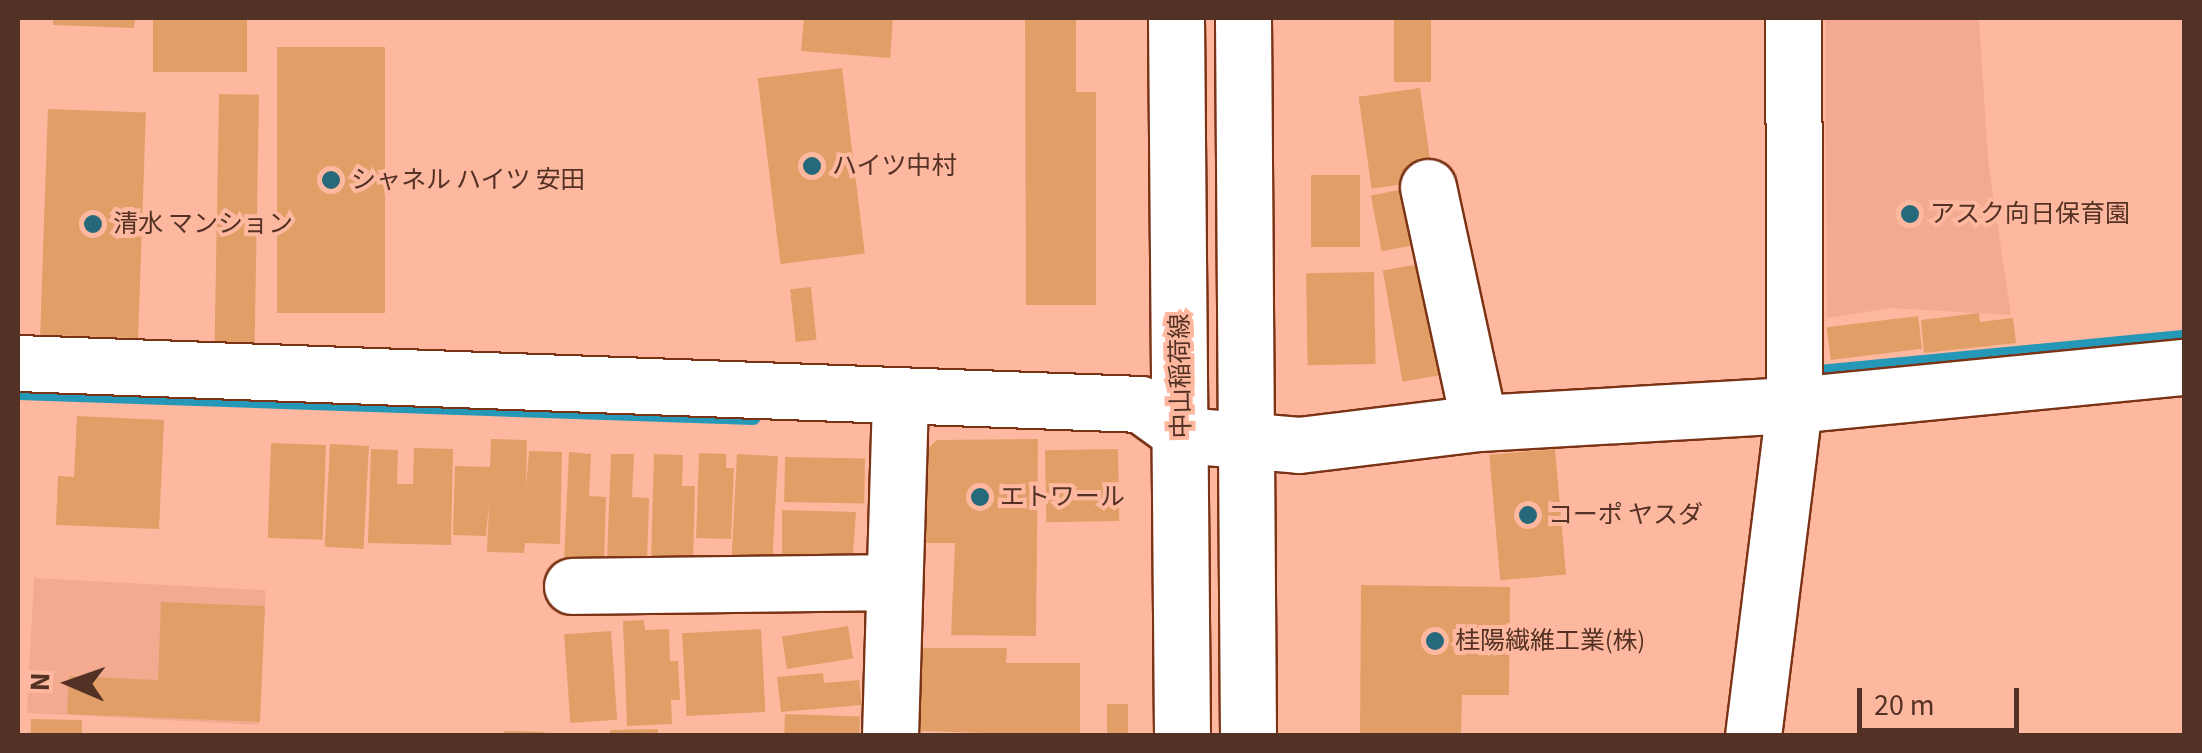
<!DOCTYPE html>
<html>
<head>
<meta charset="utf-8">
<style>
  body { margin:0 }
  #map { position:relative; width:2202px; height:753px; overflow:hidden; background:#fdb89f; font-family:"Source Sans 3","Noto Sans JP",sans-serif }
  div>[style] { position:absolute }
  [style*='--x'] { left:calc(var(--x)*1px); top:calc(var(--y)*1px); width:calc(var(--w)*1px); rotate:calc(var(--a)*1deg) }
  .built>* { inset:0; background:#f4aa90; transform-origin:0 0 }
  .stream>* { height:15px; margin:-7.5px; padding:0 7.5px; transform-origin:7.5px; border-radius:7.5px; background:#2598b7 }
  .building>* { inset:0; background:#e19f67; transform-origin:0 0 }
  .roads { filter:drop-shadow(2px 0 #7b3316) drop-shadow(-2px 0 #7b3316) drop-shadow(0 2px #7b3316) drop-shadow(0 -2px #7b3316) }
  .minor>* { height:55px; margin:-27.5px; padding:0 27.5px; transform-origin:27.5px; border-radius:27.5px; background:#fff }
  .secondary>* { height:55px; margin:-27.5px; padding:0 27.5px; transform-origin:27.5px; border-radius:27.5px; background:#fff }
  .dots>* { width:28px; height:28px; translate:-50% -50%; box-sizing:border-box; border:5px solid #fdb89f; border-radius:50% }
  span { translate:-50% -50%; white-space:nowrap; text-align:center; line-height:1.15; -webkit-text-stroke:8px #fdb89f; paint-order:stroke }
  .poi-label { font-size:25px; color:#533124 }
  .left { translate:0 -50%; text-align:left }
  .street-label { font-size:25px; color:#533124 }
  .frame { position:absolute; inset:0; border:20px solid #533124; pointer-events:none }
  .north { position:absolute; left:20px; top:633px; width:100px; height:100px; -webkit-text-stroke:8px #fdb89f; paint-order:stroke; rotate:272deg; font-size:28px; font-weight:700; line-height:40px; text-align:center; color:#533124 }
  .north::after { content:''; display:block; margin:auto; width:35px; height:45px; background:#533124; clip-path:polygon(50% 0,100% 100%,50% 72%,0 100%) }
  .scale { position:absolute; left:1857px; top:688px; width:162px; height:45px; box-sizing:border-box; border:5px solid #533124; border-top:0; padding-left:12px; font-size:30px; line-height:35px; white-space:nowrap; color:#533124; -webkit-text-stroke:8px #fdb89f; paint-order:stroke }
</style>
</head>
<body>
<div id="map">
  <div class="built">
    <i style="clip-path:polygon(1825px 18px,1979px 18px,1988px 160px,2011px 315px,1891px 308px,1827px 318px)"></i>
    <i style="left:34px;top:578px;width:232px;height:135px;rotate:3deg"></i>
  </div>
  <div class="stream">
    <i style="--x:1819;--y:372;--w:367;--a:-5.5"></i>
    <i style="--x:18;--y:392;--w:735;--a:1.95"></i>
  </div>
  <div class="building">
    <i style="clip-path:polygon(53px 18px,135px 18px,134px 28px,53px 25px)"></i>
    <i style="left:153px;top:18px;width:94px;height:54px"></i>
    <i style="clip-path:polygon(804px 18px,893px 18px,890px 58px,801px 51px)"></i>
    <i style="clip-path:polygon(1025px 18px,1076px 18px,1076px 92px,1096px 92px,1096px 305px,1026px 305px)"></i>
    <i style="left:1394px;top:18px;width:37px;height:64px"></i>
    <i style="left:385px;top:47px;width:266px;height:108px;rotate:90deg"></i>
    <i style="left:842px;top:68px;width:187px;height:85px;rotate:83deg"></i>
    <i style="left:1420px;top:88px;width:93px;height:62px;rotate:82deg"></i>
    <i style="left:219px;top:94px;width:40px;height:256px;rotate:1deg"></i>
    <i style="left:48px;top:109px;width:98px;height:226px;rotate:2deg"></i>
    <i style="left:1311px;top:175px;width:49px;height:72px"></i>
    <i style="left:1414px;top:187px;width:57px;height:44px;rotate:79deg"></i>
    <i style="left:1436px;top:261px;width:113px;height:54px;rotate:80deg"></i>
    <i style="left:1374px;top:272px;width:92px;height:68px;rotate:89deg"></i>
    <i style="left:811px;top:287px;width:53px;height:21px;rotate:84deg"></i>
    <i style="clip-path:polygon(1979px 313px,1980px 322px,2013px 318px,2016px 343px,1924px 353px,1921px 320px)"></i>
    <i style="left:1918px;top:316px;width:33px;height:92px;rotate:83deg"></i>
    <i style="clip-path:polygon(77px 416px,164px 420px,159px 529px,56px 525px,58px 476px,74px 477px)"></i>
    <i style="clip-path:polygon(491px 439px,527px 440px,526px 488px,529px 451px,562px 452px,560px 544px,525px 543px,524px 553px,487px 552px,489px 504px,486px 536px,453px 535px,455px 466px,490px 467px)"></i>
    <i style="clip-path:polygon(1038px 439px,1036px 636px,951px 635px,955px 543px,922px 543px,924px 452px,937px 440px)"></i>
    <i style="left:271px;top:443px;width:55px;height:95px;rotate:2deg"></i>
    <i style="left:330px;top:444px;width:39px;height:103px;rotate:3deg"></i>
    <i style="clip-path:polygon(414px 448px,453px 449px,451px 545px,368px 543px,371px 449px,398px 450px,397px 484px,413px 484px)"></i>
    <i style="left:1118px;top:449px;width:72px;height:73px;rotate:89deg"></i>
    <i style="left:1555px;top:449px;width:126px;height:66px;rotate:85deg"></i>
    <i style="clip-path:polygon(569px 452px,591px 454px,589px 496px,606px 497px,604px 563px,564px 561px)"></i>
    <i style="clip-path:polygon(699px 453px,726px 454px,726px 468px,734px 468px,731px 539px,696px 538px)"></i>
    <i style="clip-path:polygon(611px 454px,634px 454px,632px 497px,649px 498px,647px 563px,607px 562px)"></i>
    <i style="clip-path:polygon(654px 454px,683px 455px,682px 486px,695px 486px,693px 563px,651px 561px)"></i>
    <i style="left:737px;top:454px;width:41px;height:104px;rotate:3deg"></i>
    <i style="left:785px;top:457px;width:80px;height:45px;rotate:1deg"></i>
    <i style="clip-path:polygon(782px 510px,856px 512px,853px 554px,782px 562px)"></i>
    <i style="clip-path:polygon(1361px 585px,1510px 587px,1509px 695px,1462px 695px,1461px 736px,1360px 736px)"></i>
    <i style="clip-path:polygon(161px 602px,265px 606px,260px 722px,67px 714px,69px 676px,158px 680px)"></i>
    <i style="clip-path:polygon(644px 620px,645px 630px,669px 629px,670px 661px,678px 661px,680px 700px,671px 700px,672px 724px,627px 726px,623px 621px)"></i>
    <i style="left:848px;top:626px;width:33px;height:67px;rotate:81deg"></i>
    <i style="left:761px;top:629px;width:83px;height:79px;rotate:87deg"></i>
    <i style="left:611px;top:631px;width:89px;height:47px;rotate:86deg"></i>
    <i style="clip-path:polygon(920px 648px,1007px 648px,1006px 663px,1080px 663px,1080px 736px,921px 731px)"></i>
    <i style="clip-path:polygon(823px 673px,824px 683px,859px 680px,862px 705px,781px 712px,777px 677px)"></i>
    <i style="left:1107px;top:704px;width:21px;height:32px"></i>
    <i style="left:785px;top:714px;width:75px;height:22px;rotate:2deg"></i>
    <i style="left:31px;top:719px;width:51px;height:17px;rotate:1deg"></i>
    <i style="clip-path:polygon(658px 729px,658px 736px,610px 736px,610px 730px)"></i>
    <i style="clip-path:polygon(504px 731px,545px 732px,545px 736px,504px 736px)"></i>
  </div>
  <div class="roads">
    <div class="minor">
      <i style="--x:1428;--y:187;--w:241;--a:77.8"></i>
      <i style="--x:18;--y:363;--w:1123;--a:2.09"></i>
      <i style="--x:1140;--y:404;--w:53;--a:35.8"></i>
      <i style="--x:1183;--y:435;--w:116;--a:4.9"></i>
      <i style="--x:1299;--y:445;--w:181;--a:-7"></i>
      <i style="--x:1479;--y:423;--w:316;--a:-3.3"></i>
      <i style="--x:1794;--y:405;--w:392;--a:-5.6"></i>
      <i style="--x:572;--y:586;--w:322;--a:-0.7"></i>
      <i style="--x:890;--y:736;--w:337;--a:-88.3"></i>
      <i style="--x:1753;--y:736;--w:334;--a:-82.9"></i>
      <i style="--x:1794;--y:405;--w:387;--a:-90.1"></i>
    </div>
    <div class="secondary">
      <i style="--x:1176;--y:18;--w:718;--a:89.52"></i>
      <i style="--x:1243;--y:18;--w:718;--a:89.6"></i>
    </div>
  </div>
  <div class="dots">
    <i style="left:812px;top:166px;background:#27697c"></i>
    <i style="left:331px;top:180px;background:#27697c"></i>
    <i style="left:1910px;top:214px;background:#27697c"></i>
    <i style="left:93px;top:224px;background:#27697c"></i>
    <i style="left:980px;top:497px;background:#27697c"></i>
    <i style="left:1528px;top:515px;background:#27697c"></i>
    <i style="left:1435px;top:641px;background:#27697c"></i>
  </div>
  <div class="poi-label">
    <span class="left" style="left:832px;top:166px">ハイツ中村</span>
    <span class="left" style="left:351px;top:180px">シャネル ハイツ 安田</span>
    <span class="left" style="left:1930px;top:214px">アスク向日保育園</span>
    <span class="left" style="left:113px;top:224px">清水 マンション</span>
    <span class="left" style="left:1000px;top:497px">エトワール</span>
    <span class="left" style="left:1548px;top:515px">コーポ ヤスダ</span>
    <span class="left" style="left:1455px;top:641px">桂陽繊維工業(株)</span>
  </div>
  <div class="street-label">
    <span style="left:1181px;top:376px;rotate:-91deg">中山稲荷線</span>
  </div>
  <div class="frame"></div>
  <div class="north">N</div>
  <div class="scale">20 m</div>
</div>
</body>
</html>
